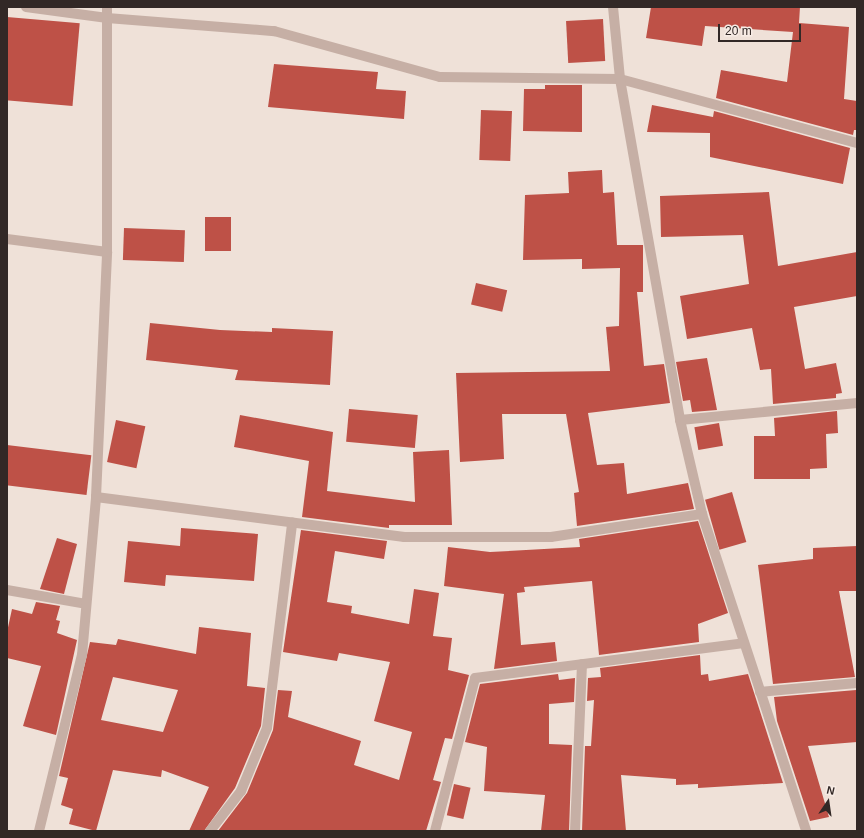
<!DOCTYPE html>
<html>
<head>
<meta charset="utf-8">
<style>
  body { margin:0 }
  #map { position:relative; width:864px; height:838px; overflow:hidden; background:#efe1d8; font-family:Arial,sans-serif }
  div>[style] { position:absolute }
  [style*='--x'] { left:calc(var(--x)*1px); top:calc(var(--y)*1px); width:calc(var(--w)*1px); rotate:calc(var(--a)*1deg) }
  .building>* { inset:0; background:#be5147; transform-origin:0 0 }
  .minor>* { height:10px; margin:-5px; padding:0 5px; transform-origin:5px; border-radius:5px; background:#c6afa5 }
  span { translate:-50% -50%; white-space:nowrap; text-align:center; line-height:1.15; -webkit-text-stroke:3.5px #f7ebe4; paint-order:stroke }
  .frame { position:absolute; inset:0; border:8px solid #322826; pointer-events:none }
  .north { position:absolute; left:808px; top:782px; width:40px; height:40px; -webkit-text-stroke:3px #f7ebe4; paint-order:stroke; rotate:13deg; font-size:11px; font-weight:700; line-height:16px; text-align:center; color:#322826 }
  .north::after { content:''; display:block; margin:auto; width:14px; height:18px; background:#322826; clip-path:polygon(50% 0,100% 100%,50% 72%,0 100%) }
  .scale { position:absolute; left:718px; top:24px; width:83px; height:18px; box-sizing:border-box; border:2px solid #322826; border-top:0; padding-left:5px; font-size:12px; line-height:14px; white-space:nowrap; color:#322826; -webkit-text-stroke:3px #f7ebe4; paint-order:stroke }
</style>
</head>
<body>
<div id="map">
  <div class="building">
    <i style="clip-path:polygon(651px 7px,800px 7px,799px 23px,849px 27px,844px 99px,857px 101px,857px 130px,854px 130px,853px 135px,716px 98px,721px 70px,787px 82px,793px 32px,705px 26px,702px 46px,646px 38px)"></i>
    <i style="left:7px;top:17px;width:73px;height:83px;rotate:5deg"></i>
    <i style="left:603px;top:19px;width:42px;height:37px;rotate:87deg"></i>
    <i style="clip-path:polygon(274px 64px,378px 72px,376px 89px,406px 91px,404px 119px,268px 107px)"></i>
    <i style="clip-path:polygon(545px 85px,582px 85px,582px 132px,523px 131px,524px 89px,545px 89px)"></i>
    <i style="clip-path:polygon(652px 105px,713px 117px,714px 111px,850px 148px,843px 184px,710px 157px,710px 133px,647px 132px)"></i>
    <i style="left:481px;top:110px;width:31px;height:50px;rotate:2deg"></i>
    <i style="clip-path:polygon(602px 170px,603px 193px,614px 192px,617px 245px,643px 245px,643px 292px,637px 292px,644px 366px,664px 364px,670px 403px,588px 413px,597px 465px,624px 463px,627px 494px,688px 483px,694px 509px,577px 526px,574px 493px,579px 492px,566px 414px,502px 414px,504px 459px,460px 462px,456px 373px,610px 371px,606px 327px,619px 326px,620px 268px,582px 269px,582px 259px,523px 260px,525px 195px,569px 193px,568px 172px)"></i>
    <i style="clip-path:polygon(769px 192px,778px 266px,857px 252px,857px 296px,794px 307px,805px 369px,836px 363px,842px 393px,836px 394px,836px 398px,773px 404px,771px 369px,760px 370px,752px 328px,687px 339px,680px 296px,749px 284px,743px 235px,661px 237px,660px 196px)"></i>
    <i style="left:205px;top:217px;width:26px;height:34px"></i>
    <i style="left:124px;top:228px;width:61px;height:32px;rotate:2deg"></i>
    <i style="left:476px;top:283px;width:32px;height:22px;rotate:13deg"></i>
    <i style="clip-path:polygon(150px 323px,220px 330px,272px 332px,272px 328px,333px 331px,330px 385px,235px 380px,238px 370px,146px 360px)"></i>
    <i style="clip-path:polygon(707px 358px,717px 410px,692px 412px,690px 400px,683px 401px,676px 362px)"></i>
    <i style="left:349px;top:409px;width:69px;height:33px;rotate:5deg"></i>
    <i style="clip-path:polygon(837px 411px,838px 433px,826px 434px,827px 468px,810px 469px,810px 479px,754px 479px,754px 436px,775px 436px,774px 418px)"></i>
    <i style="clip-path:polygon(240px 415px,333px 432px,327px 491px,415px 502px,413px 452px,449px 450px,452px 525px,389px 525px,389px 528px,302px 517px,309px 461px,234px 447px)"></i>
    <i style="left:116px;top:420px;width:30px;height:43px;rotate:12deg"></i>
    <i style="left:719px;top:423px;width:23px;height:25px;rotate:80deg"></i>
    <i style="left:7px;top:445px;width:85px;height:40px;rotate:7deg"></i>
    <i style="left:732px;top:492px;width:52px;height:28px;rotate:74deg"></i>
    <i style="clip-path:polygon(698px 521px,728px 613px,698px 624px,699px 642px,599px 655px,592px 581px,524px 587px,525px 592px,517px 593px,521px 645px,555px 642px,557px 661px,494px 669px,504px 594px,444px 586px,448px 547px,490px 552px,580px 547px,579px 539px)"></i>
    <i style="clip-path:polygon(181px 528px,258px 534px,254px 581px,166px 575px,165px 586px,124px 582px,128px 541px,180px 546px)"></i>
    <i style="clip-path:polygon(301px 530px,387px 541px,384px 559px,335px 551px,327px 602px,352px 606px,351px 613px,409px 624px,414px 589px,439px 593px,433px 636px,452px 638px,448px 670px,469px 675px,452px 739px,445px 738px,433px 780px,441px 782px,426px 831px,218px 831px,247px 793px,273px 730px,278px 690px,292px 691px,288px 717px,361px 741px,354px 765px,399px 780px,412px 732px,374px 721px,390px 662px,339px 653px,337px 661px,283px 652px)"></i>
    <i style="clip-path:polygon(57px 538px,77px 544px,64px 594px,40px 589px)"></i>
    <i style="clip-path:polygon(857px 546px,857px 591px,839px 591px,855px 677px,773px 684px,758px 565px,813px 559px,813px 548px)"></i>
    <i style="clip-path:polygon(36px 602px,60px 606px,56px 620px,60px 621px,57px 633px,77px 640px,56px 735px,23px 726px,41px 666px,7px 658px,7px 632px,12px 609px,32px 614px)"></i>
    <i style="clip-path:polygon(evenodd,199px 627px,251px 633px,247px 686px,265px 688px,261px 726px,235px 788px,204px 831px,189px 831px,209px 787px,162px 770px,161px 777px,113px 770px,96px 831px,69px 824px,73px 809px,61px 805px,68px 778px,59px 776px,90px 642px,116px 645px,118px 639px,196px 654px,199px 627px,113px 677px,178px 690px,163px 732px,101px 720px,113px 677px)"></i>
    <i style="clip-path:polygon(700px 655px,701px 675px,708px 674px,709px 681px,748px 674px,783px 783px,698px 788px,698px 784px,676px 785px,676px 779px,621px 775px,626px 831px,582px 831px,585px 746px,591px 746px,594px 700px,587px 701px,588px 678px,601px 677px,600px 668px)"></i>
    <i style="clip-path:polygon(558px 674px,559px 680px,575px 678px,574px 702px,549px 704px,549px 744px,572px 745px,569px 831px,541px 831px,545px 795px,484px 791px,487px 747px,465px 742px,480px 684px)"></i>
    <i style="clip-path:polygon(856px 690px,857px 742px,808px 746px,829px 817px,810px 821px,777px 721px,774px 697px)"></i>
    <i style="left:454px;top:784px;width:17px;height:32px;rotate:13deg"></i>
  </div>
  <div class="minor">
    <i style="--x:26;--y:7;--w:82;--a:7.7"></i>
    <i style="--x:107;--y:18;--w:168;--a:4.5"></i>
    <i style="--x:274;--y:31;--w:172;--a:15.5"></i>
    <i style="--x:440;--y:77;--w:180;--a:0.6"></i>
    <i style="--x:620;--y:79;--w:245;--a:15.1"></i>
    <i style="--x:613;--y:7;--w:72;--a:84.4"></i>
    <i style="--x:620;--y:79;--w:346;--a:80"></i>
    <i style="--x:680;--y:420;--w:97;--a:76.8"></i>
    <i style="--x:702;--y:514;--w:334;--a:71.8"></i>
    <i style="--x:7;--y:239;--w:101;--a:7.4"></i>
    <i style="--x:680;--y:420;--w:178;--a:-5.5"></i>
    <i style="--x:96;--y:497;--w:311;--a:7.4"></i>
    <i style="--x:404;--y:537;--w:147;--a:0"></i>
    <i style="--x:551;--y:537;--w:153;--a:-8.7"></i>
    <i style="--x:7;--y:590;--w:80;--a:10"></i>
    <i style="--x:760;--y:692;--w:97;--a:-5.3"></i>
    <i style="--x:39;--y:831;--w:181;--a:-76.3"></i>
    <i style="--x:82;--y:655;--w:159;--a:-84.9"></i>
    <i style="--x:96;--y:497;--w:245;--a:-87.4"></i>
    <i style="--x:107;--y:252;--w:245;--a:-90"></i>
    <i style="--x:210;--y:831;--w:51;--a:-52.2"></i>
    <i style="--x:241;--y:791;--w:68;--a:-67.6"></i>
    <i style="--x:267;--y:728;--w:207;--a:-83"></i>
    <i style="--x:435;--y:831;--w:158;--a:-75.3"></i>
    <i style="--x:475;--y:678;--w:271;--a:-7.4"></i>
    <i style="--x:575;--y:831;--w:167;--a:-87.6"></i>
  </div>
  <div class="frame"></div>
  <div class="north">N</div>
  <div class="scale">20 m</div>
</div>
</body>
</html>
